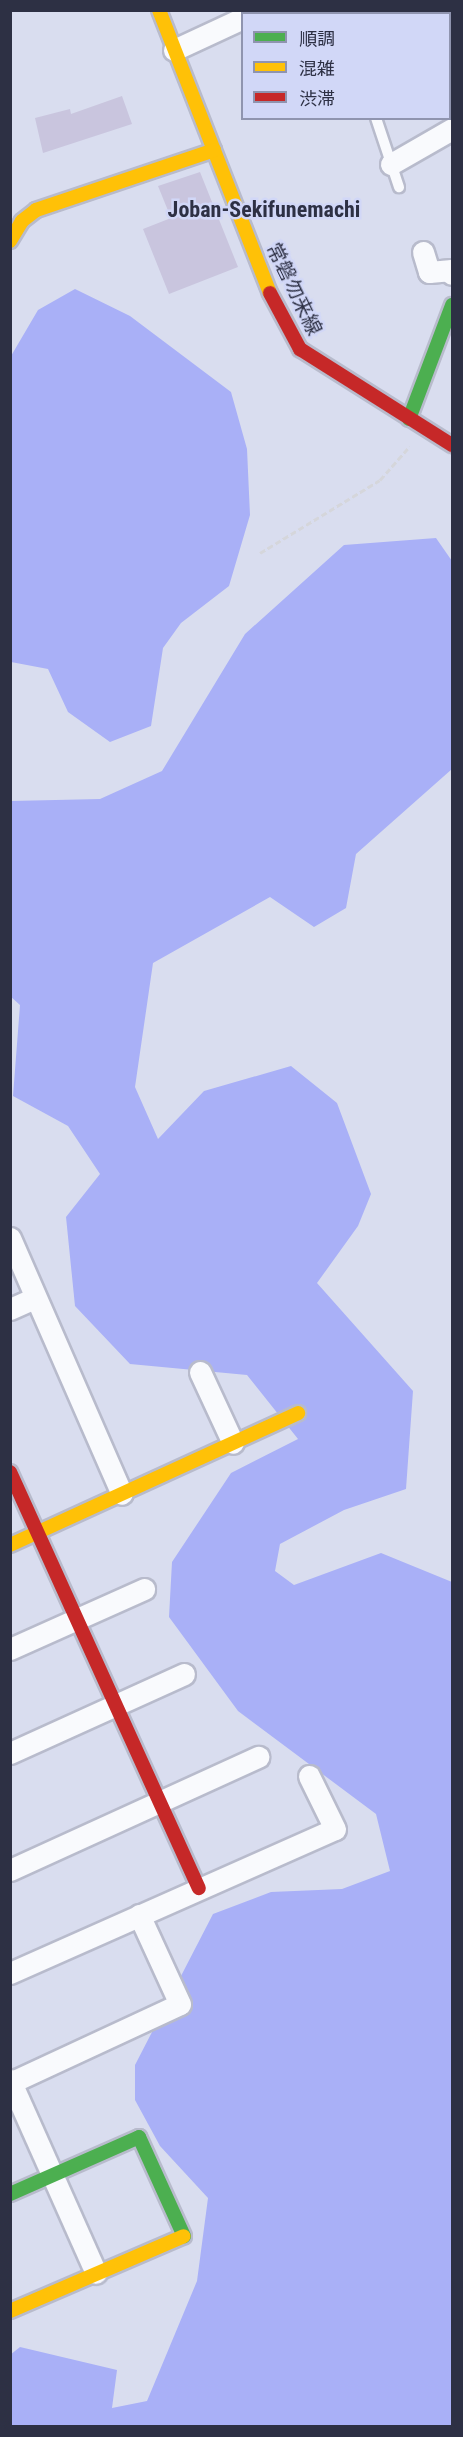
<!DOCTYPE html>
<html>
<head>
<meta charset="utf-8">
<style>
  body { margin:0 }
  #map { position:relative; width:463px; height:2437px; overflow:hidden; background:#d9ddef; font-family:"Roboto Condensed","Noto Sans JP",sans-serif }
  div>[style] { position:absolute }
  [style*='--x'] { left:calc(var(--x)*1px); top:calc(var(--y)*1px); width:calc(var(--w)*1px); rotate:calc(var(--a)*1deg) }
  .forest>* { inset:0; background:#a9b0f7 }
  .building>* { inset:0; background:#c9c5de }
  .path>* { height:3px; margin-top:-1.5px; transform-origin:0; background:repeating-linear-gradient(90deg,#d5d6db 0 6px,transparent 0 9px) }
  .roads { filter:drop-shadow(2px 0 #b8bbcc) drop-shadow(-2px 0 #b8bbcc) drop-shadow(0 2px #b8bbcc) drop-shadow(0 -2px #b8bbcc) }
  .lane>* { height:10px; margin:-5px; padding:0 5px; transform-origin:5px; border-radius:5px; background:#f9fafd }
  .street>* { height:21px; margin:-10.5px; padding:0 10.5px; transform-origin:10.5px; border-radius:10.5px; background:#f9fafd }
  .fast>* { height:14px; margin:-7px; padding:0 7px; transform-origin:7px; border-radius:7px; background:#4caf50 }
  .slow>* { height:14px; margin:-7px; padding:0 7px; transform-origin:7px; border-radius:7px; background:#ffc107 }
  .jam>* { height:14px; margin:-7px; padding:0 7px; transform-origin:7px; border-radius:7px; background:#c62828 }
  span { translate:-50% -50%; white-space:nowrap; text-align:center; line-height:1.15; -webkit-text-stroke:5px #d1d7f7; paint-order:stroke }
  .street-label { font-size:20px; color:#2d3044 }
  .quarter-label { font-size:22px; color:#2d3044; font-weight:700 }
  .frame { position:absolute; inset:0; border:12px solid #2d3044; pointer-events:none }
  .legend { position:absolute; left:241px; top:12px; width:210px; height:108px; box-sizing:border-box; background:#d1d7f7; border:2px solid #8f94af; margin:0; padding:8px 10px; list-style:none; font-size:18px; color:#2d3044 }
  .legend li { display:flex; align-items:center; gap:12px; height:30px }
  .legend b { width:30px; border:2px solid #8f94af }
</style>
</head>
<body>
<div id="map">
  <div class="forest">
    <i style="clip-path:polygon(75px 289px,130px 316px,231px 392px,247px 449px,250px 515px,229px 586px,181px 623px,163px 648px,151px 726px,110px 742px,68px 712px,48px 669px,11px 662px,11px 356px,38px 310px)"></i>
    <i style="clip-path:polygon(436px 538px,452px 561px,452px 769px,356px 854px,346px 908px,314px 927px,270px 897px,153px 963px,135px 1087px,158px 1139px,204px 1091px,291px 1066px,337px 1103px,371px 1194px,358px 1226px,317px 1283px,413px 1391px,406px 1489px,344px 1510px,280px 1544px,275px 1571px,294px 1585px,381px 1553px,452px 1582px,452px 2426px,11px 2426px,10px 2355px,20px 2347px,117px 2370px,112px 2408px,147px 2401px,197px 2281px,208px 2198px,160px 2146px,135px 2100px,135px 2065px,213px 1914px,271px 1892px,342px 1889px,390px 1871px,376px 1814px,238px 1711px,169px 1617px,172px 1562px,231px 1473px,298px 1439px,247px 1375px,130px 1364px,75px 1306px,66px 1217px,100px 1174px,68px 1126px,13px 1096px,20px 1005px,10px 996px,11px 801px,100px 799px,162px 771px,245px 634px,344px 545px)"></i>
  </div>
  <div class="building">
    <i style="clip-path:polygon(122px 96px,132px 124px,43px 153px,35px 118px,70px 109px,71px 114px)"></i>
    <i style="clip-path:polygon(200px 172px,238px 267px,169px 294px,143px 229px,171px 218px,158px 186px)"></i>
  </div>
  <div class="path">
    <i style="--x:260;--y:553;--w:140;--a:-31.3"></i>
    <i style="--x:380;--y:480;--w:45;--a:-48.6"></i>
  </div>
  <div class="roads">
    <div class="lane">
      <i style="--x:343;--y:10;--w:4;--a:76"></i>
      <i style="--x:376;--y:118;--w:73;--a:71.6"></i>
    </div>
    <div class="street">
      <i style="--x:425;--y:10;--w:4;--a:63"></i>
      <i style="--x:174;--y:50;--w:76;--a:-24.9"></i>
      <i style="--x:450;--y:50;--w:6;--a:72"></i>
      <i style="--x:391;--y:164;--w:70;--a:-29.8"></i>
      <i style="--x:423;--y:252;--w:21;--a:73"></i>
      <i style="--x:429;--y:272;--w:23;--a:-5"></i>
      <i style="--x:452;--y:270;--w:4;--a:90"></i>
      <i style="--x:10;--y:1238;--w:279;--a:66.4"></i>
      <i style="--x:10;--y:1309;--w:27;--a:-24"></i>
      <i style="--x:200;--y:1372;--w:78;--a:65.1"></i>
      <i style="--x:10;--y:1649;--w:147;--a:-24.1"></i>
      <i style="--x:10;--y:1753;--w:191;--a:-24.4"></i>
      <i style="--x:10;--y:1870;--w:273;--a:-24.5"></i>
      <i style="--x:10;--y:1973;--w:355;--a:-23.9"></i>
      <i style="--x:335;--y:1829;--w:59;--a:-116.1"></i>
      <i style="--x:10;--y:2080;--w:211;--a:66"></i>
      <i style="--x:10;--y:2083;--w:187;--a:-24.9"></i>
      <i style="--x:180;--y:2004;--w:98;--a:-114.7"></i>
    </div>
    <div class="fast">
      <i style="--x:409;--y:419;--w:122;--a:-69.3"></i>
      <i style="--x:10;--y:2194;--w:141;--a:-23.8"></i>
      <i style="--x:139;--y:2137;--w:109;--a:65.6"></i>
    </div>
    <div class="slow">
      <i style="--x:159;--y:10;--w:304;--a:68.6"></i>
      <i style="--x:10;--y:241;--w:23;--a:-59"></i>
      <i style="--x:22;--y:221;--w:18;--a:-38"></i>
      <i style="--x:36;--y:210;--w:188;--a:-18.6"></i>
      <i style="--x:10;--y:1545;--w:317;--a:-24.6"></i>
      <i style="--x:10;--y:2311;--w:189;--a:-23.3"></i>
    </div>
    <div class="jam">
      <i style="--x:270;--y:293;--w:64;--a:61.8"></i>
      <i style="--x:300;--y:349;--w:180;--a:32.3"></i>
      <i style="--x:10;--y:1472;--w:457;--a:65.6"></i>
    </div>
  </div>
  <div class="street-label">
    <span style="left:294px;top:289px;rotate:64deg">常磐勿来線</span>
  </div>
  <div class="quarter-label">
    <span style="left:264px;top:210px">Joban-Sekifunemachi</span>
  </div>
  <div class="frame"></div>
  <ul class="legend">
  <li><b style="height:8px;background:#4caf50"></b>順調</li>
  <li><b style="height:8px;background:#ffc107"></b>混雑</li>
  <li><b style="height:8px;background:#c62828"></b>渋滞</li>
  </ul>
</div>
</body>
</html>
